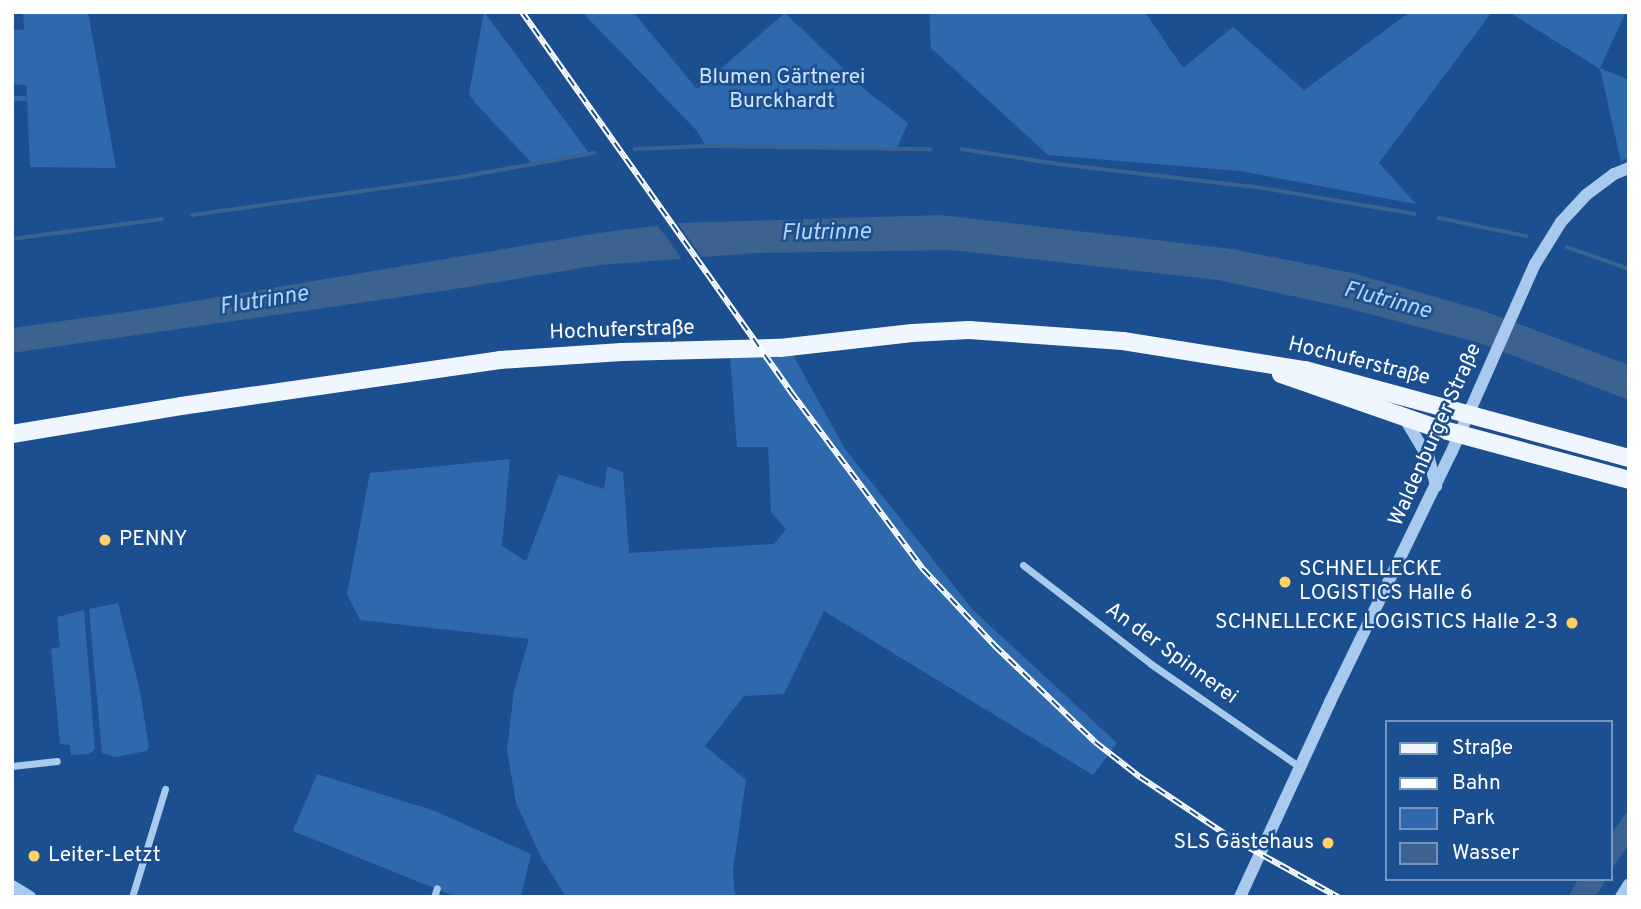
<!DOCTYPE html>
<html>
<head>
<meta charset="utf-8">
<style>
  body { margin:0 }
  #map { position:relative; width:1641px; height:909px; overflow:hidden; background:#1b4f8f; font-family:Overpass,sans-serif }
  div>[style] { position:absolute }
  [style*='--x'] { left:calc(var(--x)*1px); top:calc(var(--y)*1px); width:calc(var(--w)*1px); rotate:calc(var(--a)*1deg) }
  .green>* { inset:0; background:#2e69ad }
  .water>* { inset:0; background:#3c6290 }
  .pier>* { inset:0; background:#1b4f8f }
  .stream>* { height:3.5px; margin:-1.75px; padding:0 1.75px; transform-origin:1.75px; border-radius:1.75px; background:#3c6290 }
  .minor>* { height:7px; margin:-3.5px; padding:0 3.5px; transform-origin:3.5px; border-radius:3.5px; background:#a9c9ee }
  .tertiary>* { height:12px; margin:-6px; padding:0 6px; transform-origin:6px; border-radius:6px; background:#a9c9ee }
  .primary>* { height:18px; margin:-9px; padding:0 9px; transform-origin:9px; border-radius:9px; background:#f0f6ff }
  .rail>* { height:6px; margin-top:-3px; transform-origin:0; background:repeating-linear-gradient(90deg,#1b4f8f 0 10px,#fff 0 20px); box-sizing:border-box; border-block:2px solid #fff }
  .dots>* { width:19px; height:19px; translate:-50% -50%; box-sizing:border-box; border:4px solid #1b4f8f; border-radius:50% }
  span { translate:-50% -50%; white-space:nowrap; text-align:center; line-height:1.15; -webkit-text-stroke:5px #1b4f8f; paint-order:stroke }
  .park-label { font-size:21px; color:#cfe3fa }
  .street-label { font-size:21px; color:#fff }
  .poi-label { font-size:21px; color:#fff }
  .left { translate:0 -50%; text-align:left }
  .right { translate:-100% -50%; text-align:right }
  .water-label { font-size:23px; color:#b5d3f5; font-style:italic }
  .frame { position:absolute; inset:0; border:14px solid #fff; pointer-events:none }
  .legend { position:absolute; left:1385px; top:720px; width:228px; height:161px; box-sizing:border-box; background:#1b4f8f; border:2px solid #7695bc; margin:0; padding:9px 12px; list-style:none; font-size:21px; color:#fff }
  .legend li { display:flex; align-items:center; gap:14px; height:35px }
  .legend b { width:35px; border:2px solid #7695bc }
</style>
</head>
<body>
<div id="map">
  <div class="green">
    <i style="clip-path:polygon(23px 12px,88px 12px,116px 168px,30px 167px,27px 99px,26px 101px,12px 101px,12px 96px,27px 96px,26px 85px,12px 84px,12px 29px,24px 30px)"></i>
    <i style="clip-path:polygon(484px 12px,589px 153px,532px 163px,476px 104px,469px 94px)"></i>
    <i style="clip-path:polygon(582px 12px,633px 12px,697px 89px,785px 13px,868px 92px,908px 123px,896px 150px,706px 146px,697px 131px)"></i>
    <i style="clip-path:polygon(929px 12px,1145px 12px,1183px 68px,1233px 27px,1304px 90px,1410px 12px,1492px 12px,1379px 163px,1416px 204px,1240px 171px,1048px 155px,931px 48px)"></i>
    <i style="clip-path:polygon(1509px 12px,1626px 12px,1600px 68px,1629px 80px,1629px 157px,1621px 162px,1600px 69px)"></i>
    <i style="clip-path:polygon(792px 353px,845px 449px,973px 610px,1117px 743px,1093px 775px,824px 611px,784px 694px,744px 696px,705px 746px,746px 780px,733px 871px,735px 897px,566px 897px,541px 857px,516px 803px,507px 750px,514px 690px,529px 639px,360px 620px,347px 594px,370px 473px,510px 459px,502px 546px,526px 561px,559px 474px,604px 489px,607px 466px,623px 472px,629px 553px,774px 544px,786px 529px,771px 512px,768px 447px,737px 447px,730px 357px)"></i>
    <i style="clip-path:polygon(118px 603px,140px 691px,149px 748px,146px 751px,115px 757px,102px 753px,89px 609px)"></i>
    <i style="clip-path:polygon(84px 610px,95px 749px,89px 754px,71px 755px,70px 745px,60px 744px,51px 649px,60px 647px,57px 617px)"></i>
    <i style="clip-path:polygon(317px 774px,435px 811px,531px 854px,521px 897px,456px 897px,293px 831px)"></i>
  </div>
  <div class="water">
    <i style="clip-path:polygon(940px 215px,1232px 249px,1352px 273px,1481px 310px,1629px 365px,1629px 400px,1480px 343px,1343px 307px,1218px 280px,951px 250px,756px 253px,600px 265px,449px 290px,12px 353px,12px 328px,141px 310px,599px 233px,679px 223px)"></i>
    <i style="clip-path:polygon(1629px 809px,1629px 844px,1611px 870px,1611px 834px)"></i>
    <i style="clip-path:polygon(1578px 879px,1606px 879px,1596px 897px,1568px 897px)"></i>
  </div>
  <div class="pier">
    <i style="clip-path:polygon(675px 220px,704px 260px,684px 262px,656px 223px)"></i>
  </div>
  <div class="stream">
    <i style="--x:635;--y:149;--w:71;--a:-2.4"></i>
    <i style="--x:706;--y:146;--w:224;--a:0.8"></i>
    <i style="--x:962;--y:149;--w:97;--a:8.9"></i>
    <i style="--x:1058;--y:164;--w:206;--a:6.7"></i>
    <i style="--x:1263;--y:188;--w:154;--a:9.7"></i>
    <i style="--x:192;--y:215;--w:272;--a:-8"></i>
    <i style="--x:461;--y:177;--w:135;--a:-10.2"></i>
    <i style="--x:1439;--y:218;--w:89;--a:11.7"></i>
    <i style="--x:12;--y:239;--w:151;--a:-7.6"></i>
    <i style="--x:1567;--y:247;--w:66;--a:19.5"></i>
  </div>
  <div class="minor">
    <i style="--x:1023;--y:565;--w:162;--a:37.7"></i>
    <i style="--x:1151;--y:664;--w:183;--a:34.7"></i>
    <i style="--x:12;--y:766;--w:45;--a:-6.3"></i>
    <i style="--x:132;--y:897;--w:113;--a:-73"></i>
    <i style="--x:434;--y:897;--w:9;--a:-72"></i>
  </div>
  <div class="tertiary">
    <i style="--x:1405;--y:419;--w:47;--a:59"></i>
    <i style="--x:1429;--y:459;--w:28;--a:75"></i>
    <i style="--x:12;--y:886;--w:21;--a:31"></i>
    <i style="--x:1240;--y:897;--w:215;--a:-65.2"></i>
    <i style="--x:1330;--y:702;--w:279;--a:-64.1"></i>
    <i style="--x:1452;--y:451;--w:205;--a:-66.1"></i>
    <i style="--x:1535;--y:264;--w:49;--a:-58.2"></i>
    <i style="--x:1561;--y:222;--w:37;--a:-47"></i>
    <i style="--x:1586;--y:195;--w:35;--a:-37"></i>
    <i style="--x:1614;--y:174;--w:16;--a:-22"></i>
    <i style="--x:1621;--y:897;--w:15;--a:-58"></i>
  </div>
  <div class="primary">
    <i style="--x:1281;--y:374;--w:161;--a:19.2"></i>
    <i style="--x:1433;--y:427;--w:203;--a:15.1"></i>
    <i style="--x:12;--y:434;--w:171;--a:-9.4"></i>
    <i style="--x:181;--y:406;--w:322;--a:-8.2"></i>
    <i style="--x:500;--y:360;--w:122;--a:-3.8"></i>
    <i style="--x:622;--y:352;--w:158;--a:-1.5"></i>
    <i style="--x:780;--y:348;--w:133;--a:-6.5"></i>
    <i style="--x:912;--y:333;--w:57;--a:-3"></i>
    <i style="--x:969;--y:330;--w:154;--a:4.1"></i>
    <i style="--x:1123;--y:341;--w:184;--a:9.1"></i>
    <i style="--x:1305;--y:370;--w:336;--a:15.2"></i>
  </div>
  <div class="rail">
    <i style="--x:522;--y:12;--w:466;--a:54.7"></i>
    <i style="--x:791;--y:392;--w:221;--a:53.3"></i>
    <i style="--x:923;--y:569;--w:104;--a:46.9"></i>
    <i style="--x:994;--y:645;--w:140;--a:43.8"></i>
    <i style="--x:1095;--y:742;--w:57;--a:37.9"></i>
    <i style="--x:1140;--y:777;--w:106;--a:33.8"></i>
    <i style="--x:1228;--y:836;--w:126;--a:29"></i>
  </div>
  <div class="dots">
    <i style="left:105px;top:540px;background:#ffd166"></i>
    <i style="left:1285px;top:582px;background:#ffd166"></i>
    <i style="left:1572px;top:623px;background:#ffd166"></i>
    <i style="left:1328px;top:843px;background:#ffd166"></i>
    <i style="left:34px;top:856px;background:#ffd166"></i>
  </div>
  <div class="park-label">
    <span style="left:782px;top:90px">Blumen Gärtnerei<br>Burckhardt</span>
  </div>
  <div class="street-label">
    <span style="left:622px;top:331px;rotate:-2deg">Hochuferstraße</span>
    <span style="left:1359px;top:362px;rotate:14deg">Hochuferstraße</span>
    <span style="left:1436px;top:435px;rotate:-66deg">Waldenburger Straße</span>
    <span style="left:1171px;top:654px;rotate:36deg">An der Spinnerei</span>
  </div>
  <div class="poi-label">
    <span class="left" style="left:119px;top:540px">PENNY</span>
    <span class="left" style="left:1299px;top:582px">SCHNELLECKE<br>LOGISTICS Halle 6</span>
    <span class="right" style="left:1558px;top:623px">SCHNELLECKE LOGISTICS Halle 2-3</span>
    <span class="right" style="left:1314px;top:843px">SLS Gästehaus</span>
    <span class="left" style="left:48px;top:856px">Leiter-Letzt</span>
  </div>
  <div class="water-label">
    <span style="left:826px;top:234px;rotate:-1deg">Flutrinne</span>
    <span style="left:264px;top:302px;rotate:-9deg">Flutrinne</span>
    <span style="left:1387px;top:302px;rotate:15deg">Flutrinne</span>
  </div>
  <div class="frame"></div>
  <ul class="legend">
  <li><b style="height:9px;background:#f0f6ff"></b>Straße</li>
  <li><b style="height:9px;background:#fff"></b>Bahn</li>
  <li><b style="height:19px;background:#2e69ad"></b>Park</li>
  <li><b style="height:19px;background:#3c6290"></b>Wasser</li>
  </ul>
</div>
</body>
</html>
